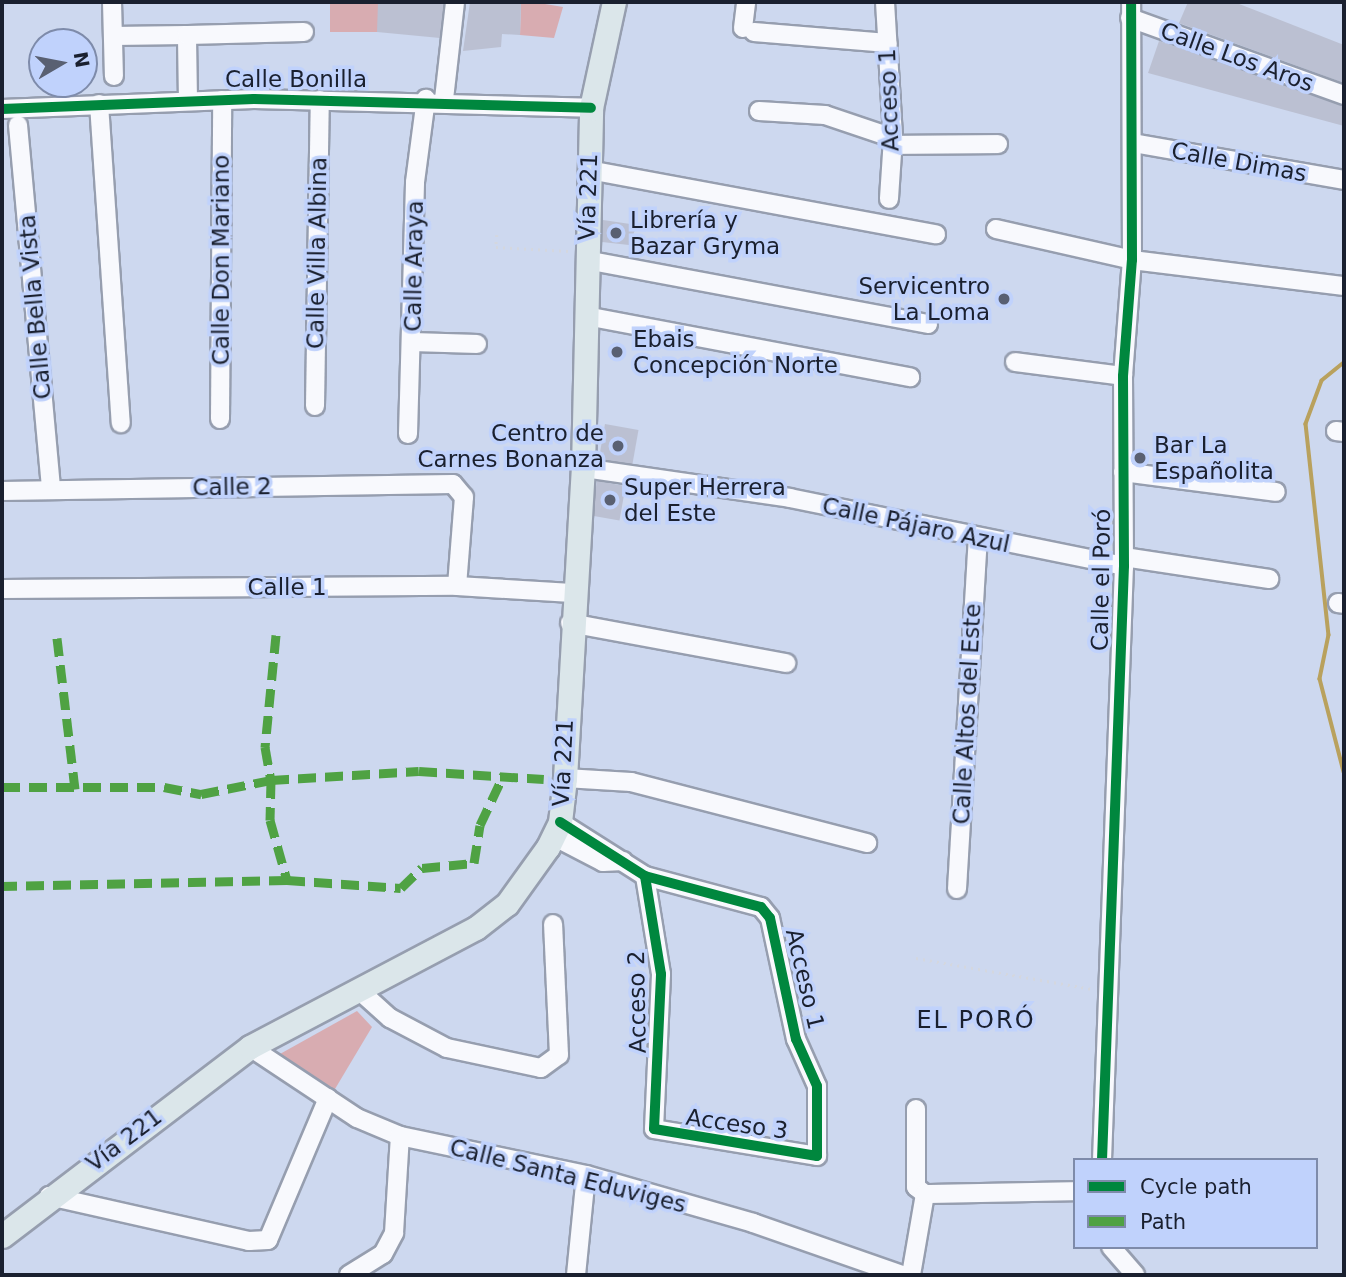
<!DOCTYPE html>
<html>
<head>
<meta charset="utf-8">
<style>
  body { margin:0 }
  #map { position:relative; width:1346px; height:1277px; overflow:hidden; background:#cdd8ef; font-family:"DejaVu Sans",sans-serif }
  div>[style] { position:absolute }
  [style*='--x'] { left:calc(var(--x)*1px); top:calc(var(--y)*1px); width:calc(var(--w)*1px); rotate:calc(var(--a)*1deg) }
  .green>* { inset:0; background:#d8acb1; transform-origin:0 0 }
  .stream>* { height:3.5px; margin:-1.75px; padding:0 1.75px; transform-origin:1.75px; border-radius:1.75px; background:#b9a15d }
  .building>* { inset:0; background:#bbc0d2; transform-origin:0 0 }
  .path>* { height:2.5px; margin-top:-1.25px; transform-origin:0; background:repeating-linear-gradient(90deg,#d4d7df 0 2px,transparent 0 7px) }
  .roads { filter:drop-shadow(2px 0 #969eaf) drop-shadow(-2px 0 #969eaf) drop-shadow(0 2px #969eaf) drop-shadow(0 -2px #969eaf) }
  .minor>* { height:18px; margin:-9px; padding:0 9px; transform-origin:9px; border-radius:9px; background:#f8f9fd }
  .major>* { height:23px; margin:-11.5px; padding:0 11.5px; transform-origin:11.5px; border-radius:11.5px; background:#dbe6ea }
  .quiet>* { height:9px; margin-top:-4.5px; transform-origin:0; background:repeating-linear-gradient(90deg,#4fa243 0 18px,transparent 0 27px) }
  .cycleway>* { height:10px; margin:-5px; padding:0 5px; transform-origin:5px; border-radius:5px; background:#00873e }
  .dots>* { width:19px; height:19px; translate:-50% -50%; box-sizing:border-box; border:4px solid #c0d2fc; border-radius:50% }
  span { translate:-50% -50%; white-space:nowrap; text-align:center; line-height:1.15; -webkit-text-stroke:7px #c0d2fc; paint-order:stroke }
  .street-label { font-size:23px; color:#1a202f }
  .poi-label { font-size:23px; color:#1a202f }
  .left { translate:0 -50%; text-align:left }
  .right { translate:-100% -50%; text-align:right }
  .neighbourhood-label { font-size:24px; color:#1a202f; letter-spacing:2px }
  .frame { position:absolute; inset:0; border:4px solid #1a202f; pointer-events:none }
  .legend { position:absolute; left:1073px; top:1158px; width:245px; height:91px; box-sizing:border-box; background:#c0d2fc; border:2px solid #7e8baa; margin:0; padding:9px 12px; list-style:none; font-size:21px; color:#1a202f }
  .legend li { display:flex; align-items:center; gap:14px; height:35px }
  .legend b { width:35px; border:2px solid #7e8baa }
  .north { position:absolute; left:28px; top:28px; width:70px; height:70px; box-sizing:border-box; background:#c0d2fc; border:2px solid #7e8baa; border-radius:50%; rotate:80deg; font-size:19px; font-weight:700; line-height:28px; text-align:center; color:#1a202f }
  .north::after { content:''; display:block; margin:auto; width:24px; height:32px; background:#596072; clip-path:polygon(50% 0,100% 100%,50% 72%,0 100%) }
</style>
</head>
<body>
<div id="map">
  <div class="green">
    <i style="left:330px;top:2px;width:48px;height:30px"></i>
    <i style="clip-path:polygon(533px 2px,563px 7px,554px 38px,520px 35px,521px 3px)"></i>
    <i style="clip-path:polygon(357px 1011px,372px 1027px,332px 1094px,271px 1059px)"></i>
  </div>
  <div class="stream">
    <i style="--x:1344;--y:363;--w:28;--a:141"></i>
    <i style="--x:1322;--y:381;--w:46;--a:110.4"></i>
    <i style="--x:1306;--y:424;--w:212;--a:83.8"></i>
    <i style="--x:1329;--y:635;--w:45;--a:101.6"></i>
    <i style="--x:1320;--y:679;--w:96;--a:75.5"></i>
  </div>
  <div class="building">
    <i style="clip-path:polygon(378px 2px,444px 2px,440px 38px,377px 32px)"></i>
    <i style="clip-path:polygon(470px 2px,521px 3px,520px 35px,502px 34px,501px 47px,463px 51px)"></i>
    <i style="clip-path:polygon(1188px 2px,1234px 2px,1344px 45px,1344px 83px,1179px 23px)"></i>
    <i style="clip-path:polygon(1159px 41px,1344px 106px,1344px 126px,1148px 73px)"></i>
    <i style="clip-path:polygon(603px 220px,637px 225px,629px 245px,602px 242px)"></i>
    <i style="left:605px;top:424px;width:34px;height:36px;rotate:10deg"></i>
    <i style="left:597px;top:481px;width:29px;height:35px;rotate:10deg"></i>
  </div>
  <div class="path">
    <i style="--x:497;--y:235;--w:12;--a:95"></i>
    <i style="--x:496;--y:247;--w:73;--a:3.1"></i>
    <i style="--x:916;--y:958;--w:179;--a:10"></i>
  </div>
  <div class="roads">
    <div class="minor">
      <i style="--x:112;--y:2;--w:74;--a:88.5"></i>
      <i style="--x:885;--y:2;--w:136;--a:86.6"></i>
      <i style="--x:893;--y:138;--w:61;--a:93.8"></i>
      <i style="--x:1130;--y:18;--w:227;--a:19.8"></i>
      <i style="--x:743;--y:28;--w:26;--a:-83"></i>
      <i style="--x:754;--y:32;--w:134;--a:4.7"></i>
      <i style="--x:113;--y:36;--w:74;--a:-0.8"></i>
      <i style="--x:444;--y:99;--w:98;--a:-83.5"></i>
      <i style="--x:188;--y:101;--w:66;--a:-90.9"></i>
      <i style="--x:187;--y:35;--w:117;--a:-1.5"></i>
      <i style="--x:99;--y:104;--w:320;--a:86.1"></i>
      <i style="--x:2;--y:109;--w:252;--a:-2.3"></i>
      <i style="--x:254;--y:99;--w:337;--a:1.5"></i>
      <i style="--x:759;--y:111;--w:66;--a:3.5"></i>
      <i style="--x:825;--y:115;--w:72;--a:18.7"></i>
      <i style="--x:18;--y:125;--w:366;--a:84.8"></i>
      <i style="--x:1133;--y:143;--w:214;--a:9.9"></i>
      <i style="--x:892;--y:145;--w:106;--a:-0.5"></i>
      <i style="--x:589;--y:170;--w:353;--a:10.5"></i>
      <i style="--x:996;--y:229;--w:139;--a:12.8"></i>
      <i style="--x:1132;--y:260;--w:214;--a:7"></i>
      <i style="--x:586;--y:260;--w:348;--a:10.6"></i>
      <i style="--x:586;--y:316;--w:330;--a:10.7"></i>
      <i style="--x:413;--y:342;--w:64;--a:1.8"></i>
      <i style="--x:1015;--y:362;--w:109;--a:7.4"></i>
      <i style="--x:315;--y:406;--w:306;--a:-89.1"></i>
      <i style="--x:220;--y:419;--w:319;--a:-89.6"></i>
      <i style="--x:1336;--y:431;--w:8;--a:7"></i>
      <i style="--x:408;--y:434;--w:252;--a:-88.4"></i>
      <i style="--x:415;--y:182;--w:84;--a:-82.5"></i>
      <i style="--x:583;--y:468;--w:209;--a:8.2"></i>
      <i style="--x:790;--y:498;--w:341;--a:11.5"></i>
      <i style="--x:1123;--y:472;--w:154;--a:7.4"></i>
      <i style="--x:2;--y:491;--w:451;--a:-0.9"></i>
      <i style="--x:453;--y:484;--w:17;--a:50"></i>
      <i style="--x:464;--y:497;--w:89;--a:94.5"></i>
      <i style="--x:1124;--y:557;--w:147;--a:8.6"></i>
      <i style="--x:2;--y:589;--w:455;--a:-0.4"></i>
      <i style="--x:457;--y:586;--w:115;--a:3.5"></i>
      <i style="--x:1338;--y:603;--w:6;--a:9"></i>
      <i style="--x:570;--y:623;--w:220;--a:10.5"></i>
      <i style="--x:565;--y:778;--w:66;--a:3.5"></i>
      <i style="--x:631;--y:782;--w:244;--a:14.5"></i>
      <i style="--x:560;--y:822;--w:101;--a:32.4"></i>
      <i style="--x:645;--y:876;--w:120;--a:15"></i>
      <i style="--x:761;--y:907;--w:14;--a:51"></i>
      <i style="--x:770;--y:918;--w:124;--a:77.9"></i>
      <i style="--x:796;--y:1039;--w:51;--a:65.9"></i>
      <i style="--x:817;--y:1086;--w:70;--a:90"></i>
      <i style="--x:817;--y:1156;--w:165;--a:-170.6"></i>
      <i style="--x:654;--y:1129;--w:155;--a:-87.4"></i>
      <i style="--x:661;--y:974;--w:99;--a:-99.3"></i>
      <i style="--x:553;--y:836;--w:56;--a:27.5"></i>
      <i style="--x:603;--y:862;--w:20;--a:-3"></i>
      <i style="--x:957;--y:889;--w:350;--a:-86.6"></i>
      <i style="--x:361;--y:992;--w:39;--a:42"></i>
      <i style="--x:390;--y:1018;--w:64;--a:27.8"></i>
      <i style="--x:447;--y:1048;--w:96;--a:12"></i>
      <i style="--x:541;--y:1068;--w:22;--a:-36"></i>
      <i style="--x:559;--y:1055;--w:131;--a:-92.6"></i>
      <i style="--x:250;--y:1047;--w:128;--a:33.6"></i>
      <i style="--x:357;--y:1118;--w:47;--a:22.7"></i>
      <i style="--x:400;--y:1136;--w:190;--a:11.8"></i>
      <i style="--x:586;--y:1175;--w:174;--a:16"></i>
      <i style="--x:753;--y:1223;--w:158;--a:19.2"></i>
      <i style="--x:916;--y:1109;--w:78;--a:90"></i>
      <i style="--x:916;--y:1187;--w:11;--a:38"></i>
      <i style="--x:1102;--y:1160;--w:594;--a:-87.88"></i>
      <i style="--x:1124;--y:566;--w:190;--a:-90.3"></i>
      <i style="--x:1123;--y:376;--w:116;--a:-85.6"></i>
      <i style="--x:1132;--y:260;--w:258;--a:-90.2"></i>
      <i style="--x:49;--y:1196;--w:205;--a:12.7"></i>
      <i style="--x:249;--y:1241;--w:19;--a:-3"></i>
      <i style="--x:268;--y:1240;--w:154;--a:-67.1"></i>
      <i style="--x:1111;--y:1247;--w:37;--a:49"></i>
      <i style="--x:349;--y:1275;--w:40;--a:-32"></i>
      <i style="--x:383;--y:1254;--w:24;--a:-62"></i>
      <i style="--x:394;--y:1233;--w:97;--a:-86.5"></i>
      <i style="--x:576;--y:1275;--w:100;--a:-84.3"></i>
      <i style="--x:911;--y:1275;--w:82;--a:-80.2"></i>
      <i style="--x:925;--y:1194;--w:150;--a:-1.1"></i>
    </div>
    <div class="major">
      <i style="--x:2;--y:1236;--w:312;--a:-37.3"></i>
      <i style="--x:250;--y:1047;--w:255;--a:-27.8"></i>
      <i style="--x:476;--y:928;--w:39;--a:-38"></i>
      <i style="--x:507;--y:904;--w:70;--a:-54.3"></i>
      <i style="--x:548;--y:847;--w:28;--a:-64"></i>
      <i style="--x:560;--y:822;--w:44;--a:-83.5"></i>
      <i style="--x:565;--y:778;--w:311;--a:-86.7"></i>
      <i style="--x:583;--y:468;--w:360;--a:-88.7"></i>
      <i style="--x:591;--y:108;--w:108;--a:-77.8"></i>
    </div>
  </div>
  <div class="quiet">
    <i style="--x:276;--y:635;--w:113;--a:95.6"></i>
    <i style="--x:265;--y:747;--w:34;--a:80"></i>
    <i style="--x:271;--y:780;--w:148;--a:-3.5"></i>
    <i style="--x:419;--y:771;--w:125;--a:3.7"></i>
    <i style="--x:57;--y:638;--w:152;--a:83.2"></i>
    <i style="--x:2;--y:787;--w:162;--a:0"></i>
    <i style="--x:164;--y:787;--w:38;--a:11"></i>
    <i style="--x:201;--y:794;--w:71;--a:-11.3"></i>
    <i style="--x:271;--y:780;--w:40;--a:91.4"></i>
    <i style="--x:270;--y:820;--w:62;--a:74.2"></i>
    <i style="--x:287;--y:880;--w:285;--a:178.8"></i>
    <i style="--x:287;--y:880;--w:114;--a:4"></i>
    <i style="--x:401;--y:888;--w:29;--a:-44"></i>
    <i style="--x:422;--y:868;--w:52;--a:-5.5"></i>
    <i style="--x:474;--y:863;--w:38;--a:-81"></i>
    <i style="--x:480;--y:825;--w:56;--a:-64.8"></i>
  </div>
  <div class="cycleway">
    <i style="--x:2;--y:109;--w:252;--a:-2.3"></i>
    <i style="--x:254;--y:99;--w:337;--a:1.5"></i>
    <i style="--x:560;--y:822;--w:101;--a:32.4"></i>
    <i style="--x:645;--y:876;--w:120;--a:15"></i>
    <i style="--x:761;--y:907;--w:14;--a:51"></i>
    <i style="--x:770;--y:918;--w:124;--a:77.9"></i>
    <i style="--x:796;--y:1039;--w:51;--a:65.9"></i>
    <i style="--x:817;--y:1086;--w:70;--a:90"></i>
    <i style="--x:817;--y:1156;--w:165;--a:-170.6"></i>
    <i style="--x:654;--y:1129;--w:155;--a:-87.4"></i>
    <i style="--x:661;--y:974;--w:99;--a:-99.3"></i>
    <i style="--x:1102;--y:1160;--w:594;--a:-87.88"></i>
    <i style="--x:1124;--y:566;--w:190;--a:-90.3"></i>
    <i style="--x:1123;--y:376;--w:116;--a:-85.6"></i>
    <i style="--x:1132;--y:260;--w:258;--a:-90.2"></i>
  </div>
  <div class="dots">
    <i style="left:616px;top:233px;background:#596072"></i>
    <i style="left:1004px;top:299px;background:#596072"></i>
    <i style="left:617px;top:352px;background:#596072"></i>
    <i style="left:618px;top:446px;background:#596072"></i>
    <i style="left:1140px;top:458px;background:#596072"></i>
    <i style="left:610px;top:500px;background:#596072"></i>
  </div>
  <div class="street-label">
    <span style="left:1237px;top:57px;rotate:20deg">Calle Los Aros</span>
    <span style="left:296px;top:79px">Calle Bonilla</span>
    <span style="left:889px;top:100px;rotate:-92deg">Acceso 1</span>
    <span style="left:1239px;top:162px;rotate:10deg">Calle Dimas</span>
    <span style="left:588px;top:197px;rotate:-88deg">Vía 221</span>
    <span style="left:317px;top:253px;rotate:-89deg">Calle Villa Albina</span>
    <span style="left:221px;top:260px;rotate:-90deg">Calle Don Mariano</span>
    <span style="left:414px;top:266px;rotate:-89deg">Calle Araya</span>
    <span style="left:35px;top:307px;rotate:-95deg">Calle Bella Vista</span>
    <span style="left:232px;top:487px;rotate:-1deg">Calle 2</span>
    <span style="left:916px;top:525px;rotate:12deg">Calle Pájaro Azul</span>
    <span style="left:1101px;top:580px;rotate:-89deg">Calle el Poró</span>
    <span style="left:287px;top:587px">Calle 1</span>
    <span style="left:967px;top:714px;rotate:-87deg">Calle Altos del Este</span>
    <span style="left:563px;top:763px;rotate:-87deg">Vía 221</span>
    <span style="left:805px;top:979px;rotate:77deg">Acceso 1</span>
    <span style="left:637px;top:1002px;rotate:-91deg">Acceso 2</span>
    <span style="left:737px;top:1124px;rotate:8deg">Acceso 3</span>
    <span style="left:124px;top:1140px;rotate:-37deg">Vía 221</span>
    <span style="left:568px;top:1176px;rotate:14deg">Calle Santa Eduviges</span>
  </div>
  <div class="poi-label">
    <span class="left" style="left:630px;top:233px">Librería y<br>Bazar Gryma</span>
    <span class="right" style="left:990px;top:299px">Servicentro<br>La Loma</span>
    <span class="left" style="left:633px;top:352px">Ebais<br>Concepción Norte</span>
    <span class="right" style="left:604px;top:446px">Centro de<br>Carnes Bonanza</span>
    <span class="left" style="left:1154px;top:458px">Bar La<br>Españolita</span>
    <span class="left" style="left:624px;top:500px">Super Herrera<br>del Este</span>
  </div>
  <div class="neighbourhood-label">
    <span style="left:976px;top:1021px">EL PORÓ</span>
  </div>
  <div class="frame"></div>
  <ul class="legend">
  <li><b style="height:9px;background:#00873e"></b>Cycle path</li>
  <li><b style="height:9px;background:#4fa243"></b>Path</li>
  </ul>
  <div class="north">N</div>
</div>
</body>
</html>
